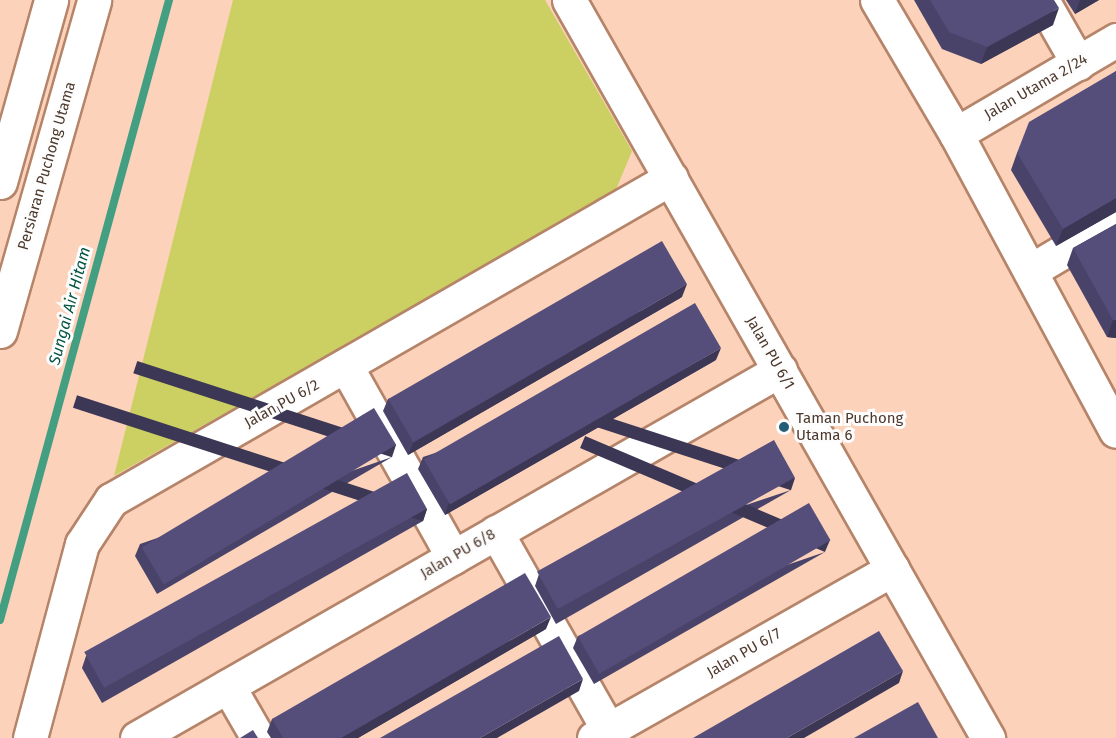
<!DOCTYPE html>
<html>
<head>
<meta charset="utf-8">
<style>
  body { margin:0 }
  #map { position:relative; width:1116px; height:738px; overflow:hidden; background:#fdd2bb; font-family:"Fira Sans",sans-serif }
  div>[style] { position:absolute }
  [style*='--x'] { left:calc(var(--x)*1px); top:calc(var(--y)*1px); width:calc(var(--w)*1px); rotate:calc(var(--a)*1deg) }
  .green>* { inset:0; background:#cccf61 }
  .stream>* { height:8px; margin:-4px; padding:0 4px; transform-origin:4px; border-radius:4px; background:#439e82 }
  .roads { filter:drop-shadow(2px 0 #b58469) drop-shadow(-2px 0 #b58469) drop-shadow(0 2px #b58469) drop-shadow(0 -2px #b58469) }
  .minor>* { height:33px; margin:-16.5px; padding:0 16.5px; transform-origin:16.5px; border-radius:16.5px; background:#fff }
  .wall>* { inset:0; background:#494369 }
  .shaded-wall>* { inset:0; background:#3c3755; transform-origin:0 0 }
  .building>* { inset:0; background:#554e7a; transform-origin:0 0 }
  .dots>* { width:16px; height:16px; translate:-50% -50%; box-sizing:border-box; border:3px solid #fdfdfd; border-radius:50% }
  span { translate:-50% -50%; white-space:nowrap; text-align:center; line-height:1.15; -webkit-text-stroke:6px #fdfdfd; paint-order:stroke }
  .street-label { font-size:15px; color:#4d382c }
  .poi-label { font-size:15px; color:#4d382c }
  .left { translate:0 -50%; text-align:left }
  .water-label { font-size:16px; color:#035441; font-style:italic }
</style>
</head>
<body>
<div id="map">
  <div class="green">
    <i style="clip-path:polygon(233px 0,545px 0,632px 151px,615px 192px,114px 476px)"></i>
  </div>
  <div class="stream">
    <i style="--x:0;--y:620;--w:643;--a:-74.75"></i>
  </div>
  <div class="roads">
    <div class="minor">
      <i style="--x:569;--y:0;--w:849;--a:60.41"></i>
      <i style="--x:877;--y:0;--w:156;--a:59.5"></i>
      <i style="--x:956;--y:134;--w:337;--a:61.7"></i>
      <i style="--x:1042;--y:0;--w:73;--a:60.3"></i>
      <i style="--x:956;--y:134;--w:186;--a:-30.4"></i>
      <i style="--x:0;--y:182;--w:189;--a:-74.3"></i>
      <i style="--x:1030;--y:271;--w:100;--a:-30.7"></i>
      <i style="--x:0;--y:331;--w:344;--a:-74.1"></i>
      <i style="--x:347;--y:368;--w:217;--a:60.7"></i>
      <i style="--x:496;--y:532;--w:237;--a:60.4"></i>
      <i style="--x:228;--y:686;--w:60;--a:60"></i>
      <i style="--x:30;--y:738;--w:201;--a:-75"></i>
      <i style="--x:82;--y:544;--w:53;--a:-56.6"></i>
      <i style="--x:111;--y:500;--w:646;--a:-29.9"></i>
      <i style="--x:137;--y:738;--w:741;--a:-29.78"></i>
      <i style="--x:594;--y:738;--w:343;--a:-29.5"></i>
    </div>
  </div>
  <div class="wall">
    <i style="clip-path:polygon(914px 0,1054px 0,1053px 25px,981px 64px,942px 49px)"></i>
    <i style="clip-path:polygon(1066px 0,1099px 0,1075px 14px)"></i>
    <i style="clip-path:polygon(1116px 71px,1116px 212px,1056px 246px,1011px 170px,1017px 153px)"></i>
    <i style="clip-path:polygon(1116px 224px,1116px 338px,1107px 337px,1067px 265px,1073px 248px)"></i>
    <i style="clip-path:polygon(682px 297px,408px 455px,383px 411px,388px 399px)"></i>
    <i style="clip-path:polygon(716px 360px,445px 515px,418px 469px,423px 457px)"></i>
    <i style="clip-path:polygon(392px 457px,157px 594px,135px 556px,140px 544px)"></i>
    <i style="clip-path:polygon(791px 490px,556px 624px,535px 586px,539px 574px)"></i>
    <i style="clip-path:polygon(427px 509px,423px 521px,102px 703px,82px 668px,86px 656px)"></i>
    <i style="clip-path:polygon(825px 552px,594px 684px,573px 648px,578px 636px)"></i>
    <i style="clip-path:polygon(546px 629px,358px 738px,271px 738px,267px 732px,272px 719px)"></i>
  </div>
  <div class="shaded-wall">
    <i style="clip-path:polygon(1080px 0,1099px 0,1075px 14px)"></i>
    <i style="clip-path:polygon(1059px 8px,1053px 25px,981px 64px,987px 47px)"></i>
    <i style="clip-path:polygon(1116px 198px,1116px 212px,1056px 246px,1063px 229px)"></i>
    <i style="clip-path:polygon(687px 284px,682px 297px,408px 455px,413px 443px)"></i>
    <i style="clip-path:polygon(1113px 320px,1116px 320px,1116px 338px,1107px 337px)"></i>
    <i style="clip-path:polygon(721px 348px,716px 360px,445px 515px,449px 502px)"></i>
    <i style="left:396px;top:445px;width:13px;height:272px;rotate:108deg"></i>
    <i style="left:795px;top:478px;width:13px;height:271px;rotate:108deg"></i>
    <i style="left:427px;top:509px;width:13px;height:368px;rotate:108deg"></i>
    <i style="left:830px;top:540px;width:13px;height:266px;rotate:113deg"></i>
    <i style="clip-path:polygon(551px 617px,546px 629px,358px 738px,341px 738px)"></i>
    <i style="clip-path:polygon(903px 671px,899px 683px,804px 738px,787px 738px)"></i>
    <i style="clip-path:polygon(583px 679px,579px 691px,497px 738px,480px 738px)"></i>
  </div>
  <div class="building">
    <i style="clip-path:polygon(930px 0,1054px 0,1059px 8px,987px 47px,949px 32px)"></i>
    <i style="clip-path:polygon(1116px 71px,1116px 198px,1063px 229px,1017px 153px,1029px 122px)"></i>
    <i style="clip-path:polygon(1116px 224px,1116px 320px,1113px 320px,1073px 248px)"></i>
    <i style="left:662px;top:241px;width:50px;height:316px;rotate:60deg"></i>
    <i style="left:695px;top:303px;width:52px;height:313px;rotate:60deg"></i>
    <i style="left:374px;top:408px;width:43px;height:271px;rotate:59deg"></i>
    <i style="left:774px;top:440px;width:43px;height:271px;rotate:61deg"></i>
    <i style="left:407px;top:473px;width:41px;height:369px;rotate:61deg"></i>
    <i style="left:809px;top:503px;width:43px;height:267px;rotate:60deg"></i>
    <i style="clip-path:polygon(525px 573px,551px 617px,341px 738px,283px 738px,272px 719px)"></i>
    <i style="clip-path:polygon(879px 631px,903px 671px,787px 738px,693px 738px)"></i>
    <i style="clip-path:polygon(559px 636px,583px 679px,480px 738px,380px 738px)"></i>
    <i style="clip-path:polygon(918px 702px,938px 738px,854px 738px)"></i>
    <i style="clip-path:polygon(253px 730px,258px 738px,240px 738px)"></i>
  </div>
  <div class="dots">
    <i style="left:784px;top:427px;background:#235d76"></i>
  </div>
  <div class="street-label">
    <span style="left:1036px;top:87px;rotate:-30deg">Jalan Utama 2/24</span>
    <span style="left:47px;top:166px;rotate:-74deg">Persiaran Puchong Utama</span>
    <span style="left:770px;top:353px;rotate:60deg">Jalan PU 6/1</span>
    <span style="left:282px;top:404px;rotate:-29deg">Jalan PU 6/2</span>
    <span style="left:458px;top:554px;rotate:-30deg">Jalan PU 6/8</span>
    <span style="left:744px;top:653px;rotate:-30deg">Jalan PU 6/7</span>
  </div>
  <div class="poi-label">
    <span class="left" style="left:796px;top:427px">Taman Puchong<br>Utama 6</span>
  </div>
  <div class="water-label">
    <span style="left:70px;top:306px;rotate:-75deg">Sungai Air Hitam</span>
  </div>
</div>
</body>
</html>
